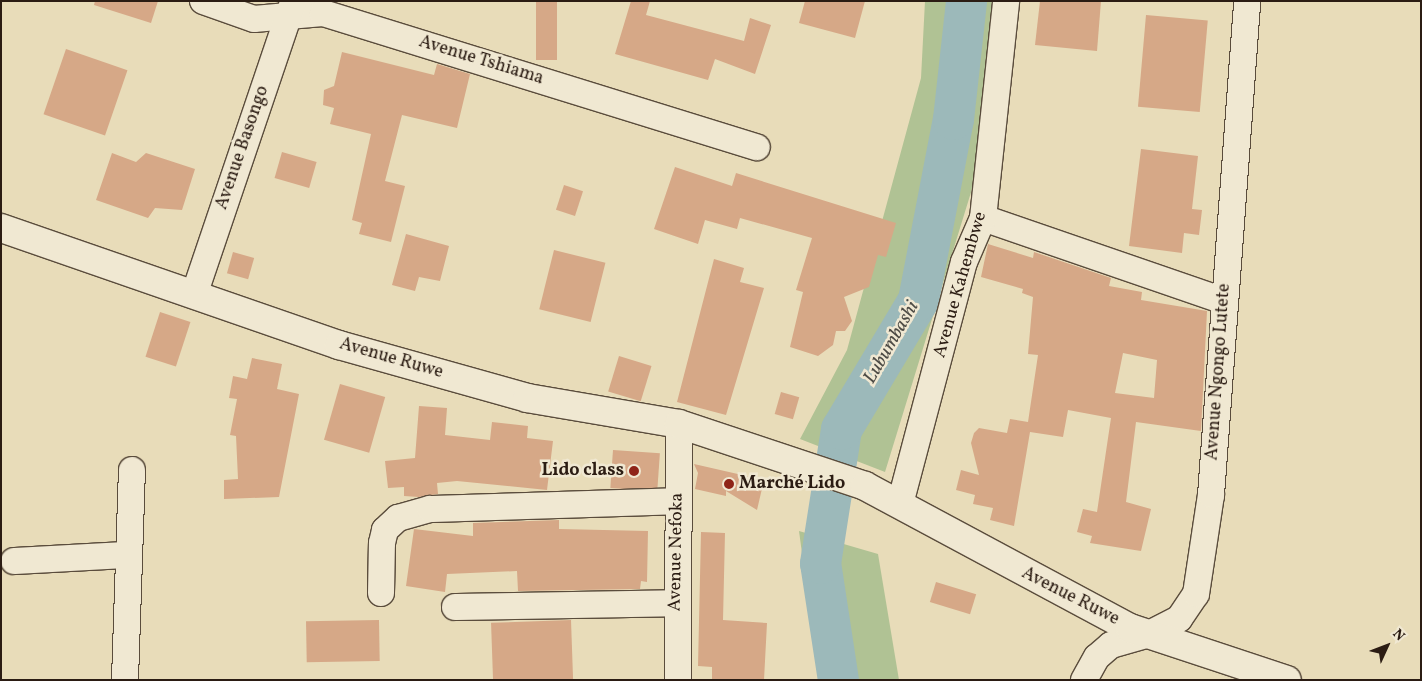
<!DOCTYPE html>
<html>
<head>
<meta charset="utf-8">
<style>
  body { margin:0 }
  #map { position:relative; width:1422px; height:681px; overflow:hidden; background:#e8dcb9; font-family:Vollkorn,serif }
  div>[style] { position:absolute }
  [style*='--x'] { left:calc(var(--x)*1px); top:calc(var(--y)*1px); width:calc(var(--w)*1px); rotate:calc(var(--a)*1deg) }
  .green>* { inset:0; background:#b0c294 }
  .river>* { height:41px; margin:-20.5px; padding:0 20.5px; transform-origin:20.5px; border-radius:20.5px; background:#9cb9ba }
  .building>* { inset:0; background:#d6a887; transform-origin:0 0 }
  .roads { filter:drop-shadow(1px 0 #5a4c3c) drop-shadow(-1px 0 #5a4c3c) drop-shadow(0 1px #5a4c3c) drop-shadow(0 -1px #5a4c3c) }
  .minor>* { height:26px; margin:-13px; padding:0 13px; transform-origin:13px; border-radius:13px; background:#f0e8d2 }
  .tertiary>* { height:28px; margin:-14px; padding:0 14px; transform-origin:14px; border-radius:14px; background:#f0e8d2 }
  .dots>* { width:14px; height:14px; translate:-50% -50%; box-sizing:border-box; border:2px solid #f0e8d2; border-radius:50% }
  span { translate:-50% -50%; white-space:nowrap; text-align:center; line-height:1.15; -webkit-text-stroke:5px #f0e8d2; paint-order:stroke }
  .street-label { font-size:18px; color:#2b1c13 }
  .poi-label { font-size:18px; color:#2b1c13; font-weight:700 }
  .right { translate:-100% -50%; text-align:right }
  .left { translate:0 -50%; text-align:left }
  .water-label { font-size:19px; color:#4d4b45; font-style:italic }
  .frame { position:absolute; inset:0; border:2px solid #2b1c13; pointer-events:none }
  .north { position:absolute; left:1362px; top:621px; width:50px; height:50px; -webkit-text-stroke:4px #f0e8d2; paint-order:stroke; rotate:47deg; font-size:14px; font-weight:700; line-height:20px; text-align:center; color:#2b1c13 }
  .north::after { content:''; display:block; margin:auto; width:18px; height:22px; background:#2b1c13; clip-path:polygon(50% 0,100% 100%,50% 72%,0 100%) }
</style>
</head>
<body>
<div id="map">
  <div class="green">
    <i style="clip-path:polygon(925px 1px,1008px 1px,1008px 72px,885px 472px,800px 439px,847px 350px,921px 78px)"></i>
    <i style="clip-path:polygon(799px 531px,878px 554px,899px 680px,819px 680px)"></i>
  </div>
  <div class="river">
    <i style="--x:838;--y:680;--w:118;--a:-98.7"></i>
    <i style="--x:820;--y:563;--w:136;--a:-81.1"></i>
    <i style="--x:841;--y:429;--w:150;--a:-59.2"></i>
    <i style="--x:918;--y:300;--w:184;--a:-79.1"></i>
    <i style="--x:953;--y:119;--w:119;--a:-83.7"></i>
  </div>
  <div class="building">
    <i style="clip-path:polygon(95px 1px,158px 1px,151px 23px,94px 5px)"></i>
    <i style="left:536px;top:1px;width:21px;height:59px"></i>
    <i style="clip-path:polygon(631px 1px,650px 1px,646px 15px,744px 41px,750px 18px,771px 25px,755px 74px,715px 59px,708px 80px,615px 54px)"></i>
    <i style="clip-path:polygon(805px 1px,865px 1px,855px 38px,799px 23px)"></i>
    <i style="clip-path:polygon(1040px 1px,1101px 1px,1097px 51px,1035px 45px)"></i>
    <i style="left:1146px;top:15px;width:62px;height:92px;rotate:5deg"></i>
    <i style="left:66px;top:49px;width:65px;height:69px;rotate:19deg"></i>
    <i style="clip-path:polygon(342px 52px,434px 75px,437px 64px,470px 74px,457px 128px,402px 115px,385px 181px,405px 186px,391px 242px,359px 234px,362px 223px,352px 220px,371px 134px,330px 124px,334px 108px,323px 105px,324px 90px,334px 86px)"></i>
    <i style="clip-path:polygon(1141px 149px,1198px 156px,1192px 209px,1202px 210px,1199px 235px,1184px 233px,1182px 253px,1129px 246px)"></i>
    <i style="left:282px;top:152px;width:36px;height:27px;rotate:16deg"></i>
    <i style="clip-path:polygon(112px 153px,136px 162px,146px 153px,195px 169px,182px 210px,155px 208px,148px 218px,96px 200px)"></i>
    <i style="clip-path:polygon(675px 167px,732px 186px,736px 173px,896px 223px,886px 257px,878px 255px,869px 287px,844px 297px,852px 321px,845px 331px,836px 331px,833px 345px,818px 356px,790px 347px,803px 292px,796px 290px,812px 238px,740px 218px,737px 229px,705px 220px,698px 244px,654px 229px)"></i>
    <i style="left:564px;top:185px;width:20px;height:26px;rotate:18deg"></i>
    <i style="clip-path:polygon(406px 234px,449px 246px,440px 281px,419px 277px,415px 291px,392px 285px)"></i>
    <i style="clip-path:polygon(evenodd,988px 244px,1033px 258px,1034px 252px,1111px 278px,1109px 286px,1142px 292px,1141px 300px,1207px 311px,1201px 431px,1136px 422px,1126px 502px,1151px 509px,1141px 551px,1090px 543px,1092px 536px,1077px 532px,1083px 509px,1097px 512px,1111px 418px,1068px 410px,1063px 437px,1030px 432px,1014px 526px,990px 520px,993px 508px,973px 504px,975px 495px,956px 490px,961px 470px,979px 475px,971px 443px,974px 433px,979px 428px,1007px 433px,1010px 419px,1028px 422px,1038px 355px,1028px 354px,1033px 297px,1022px 293px,1023px 289px,981px 277px,988px 244px,1123px 353px,1157px 360px,1154px 398px,1115px 393px,1123px 353px)"></i>
    <i style="left:554px;top:250px;width:53px;height:61px;rotate:14deg"></i>
    <i style="left:233px;top:252px;width:22px;height:22px;rotate:16deg"></i>
    <i style="clip-path:polygon(714px 259px,744px 268px,740px 282px,764px 288px,726px 415px,677px 402px)"></i>
    <i style="left:160px;top:312px;width:32px;height:47px;rotate:18deg"></i>
    <i style="left:619px;top:356px;width:34px;height:37px;rotate:17deg"></i>
    <i style="clip-path:polygon(252px 358px,282px 364px,277px 389px,299px 394px,279px 497px,224px 499px,224px 480px,238px 479px,236px 436px,230px 435px,237px 399px,229px 398px,233px 376px,247px 379px)"></i>
    <i style="left:340px;top:384px;width:47px;height:58px;rotate:16deg"></i>
    <i style="left:781px;top:392px;width:19px;height:23px;rotate:16deg"></i>
    <i style="clip-path:polygon(419px 406px,447px 408px,445px 435px,490px 440px,492px 422px,528px 426px,527px 438px,553px 441px,547px 490px,457px 481px,437px 483px,438px 494px,419px 497px,404px 496px,404px 487px,388px 488px,385px 461px,415px 458px)"></i>
    <i style="left:613px;top:450px;width:47px;height:38px;rotate:4deg"></i>
    <i style="clip-path:polygon(694px 464px,764px 480px,757px 510px,726px 491px,726px 496px,695px 489px,698px 473px)"></i>
    <i style="clip-path:polygon(559px 520px,559px 529px,648px 531px,647px 582px,641px 581px,640px 589px,518px 591px,517px 571px,447px 574px,445px 592px,406px 586px,414px 529px,473px 536px,473px 523px)"></i>
    <i style="clip-path:polygon(701px 532px,725px 533px,723px 620px,767px 623px,764px 680px,712px 680px,712px 667px,698px 666px)"></i>
    <i style="left:936px;top:582px;width:42px;height:21px;rotate:17deg"></i>
    <i style="left:379px;top:620px;width:41px;height:73px;rotate:89deg"></i>
    <i style="left:571px;top:620px;width:60px;height:80px;rotate:88deg"></i>
  </div>
  <div class="roads">
    <div class="minor">
      <i style="--x:203;--y:1;--w:54;--a:19.4"></i>
      <i style="--x:254;--y:19;--w:69;--a:-5"></i>
      <i style="--x:323;--y:13;--w:454;--a:17.2"></i>
      <i style="--x:983;--y:218;--w:255;--a:19"></i>
      <i style="--x:194;--y:295;--w:308;--a:-71.3"></i>
      <i style="--x:900;--y:504;--w:250;--a:-75.2"></i>
      <i style="--x:964;--y:262;--w:48;--a:-66.6"></i>
      <i style="--x:983;--y:218;--w:218;--a:-83.9"></i>
      <i style="--x:14;--y:561;--w:112;--a:-3.1"></i>
      <i style="--x:381;--y:593;--w:50;--a:-88.9"></i>
      <i style="--x:382;--y:543;--w:13;--a:-77"></i>
      <i style="--x:385;--y:530;--w:18;--a:-43"></i>
      <i style="--x:398;--y:518;--w:33;--a:-16"></i>
      <i style="--x:430;--y:509;--w:248;--a:-1.8"></i>
      <i style="--x:455;--y:607;--w:221;--a:-1"></i>
      <i style="--x:125;--y:680;--w:210;--a:-88.1"></i>
      <i style="--x:678;--y:680;--w:256;--a:-89.8"></i>
      <i style="--x:1084;--y:680;--w:26;--a:-61"></i>
      <i style="--x:1097;--y:657;--w:18;--a:-41"></i>
      <i style="--x:1111;--y:645;--w:40;--a:-16"></i>
      <i style="--x:1149;--y:634;--w:34;--a:-27"></i>
      <i style="--x:1179;--y:619;--w:30;--a:-56"></i>
      <i style="--x:1196;--y:594;--w:100;--a:-81.4"></i>
      <i style="--x:1211;--y:495;--w:495;--a:-85.8"></i>
    </div>
    <div class="tertiary">
      <i style="--x:1;--y:228;--w:358;--a:19.1"></i>
      <i style="--x:339;--y:345;--w:195;--a:15.7"></i>
      <i style="--x:527;--y:398;--w:154;--a:9.7"></i>
      <i style="--x:679;--y:424;--w:196;--a:18.4"></i>
      <i style="--x:865;--y:486;--w:301;--a:28.2"></i>
      <i style="--x:1130;--y:628;--w:165;--a:18.3"></i>
    </div>
  </div>
  <div class="dots">
    <i style="left:634px;top:471px;background:#8f2418"></i>
    <i style="left:729px;top:484px;background:#8f2418"></i>
  </div>
  <div class="street-label">
    <span style="left:481px;top:61px;rotate:17deg">Avenue Tshiama</span>
    <span style="left:243px;top:148px;rotate:-71deg">Avenue Basongo</span>
    <span style="left:961px;top:285px;rotate:-74deg">Avenue Kahembwe</span>
    <span style="left:391px;top:359px;rotate:16deg">Avenue Ruwe</span>
    <span style="left:1219px;top:372px;rotate:-86deg">Avenue Ngongo Lutete</span>
    <span style="left:677px;top:552px;rotate:-89deg">Avenue Nefoka</span>
    <span style="left:1070px;top:597px;rotate:27deg">Avenue Ruwe</span>
  </div>
  <div class="poi-label">
    <span class="right" style="left:624px;top:471px">Lido class</span>
    <span class="left" style="left:739px;top:484px">Marché Lido</span>
  </div>
  <div class="water-label">
    <span style="left:892px;top:343px;rotate:-60deg">Lubumbashi</span>
  </div>
  <div class="frame"></div>
  <div class="north">N</div>
</div>
</body>
</html>
